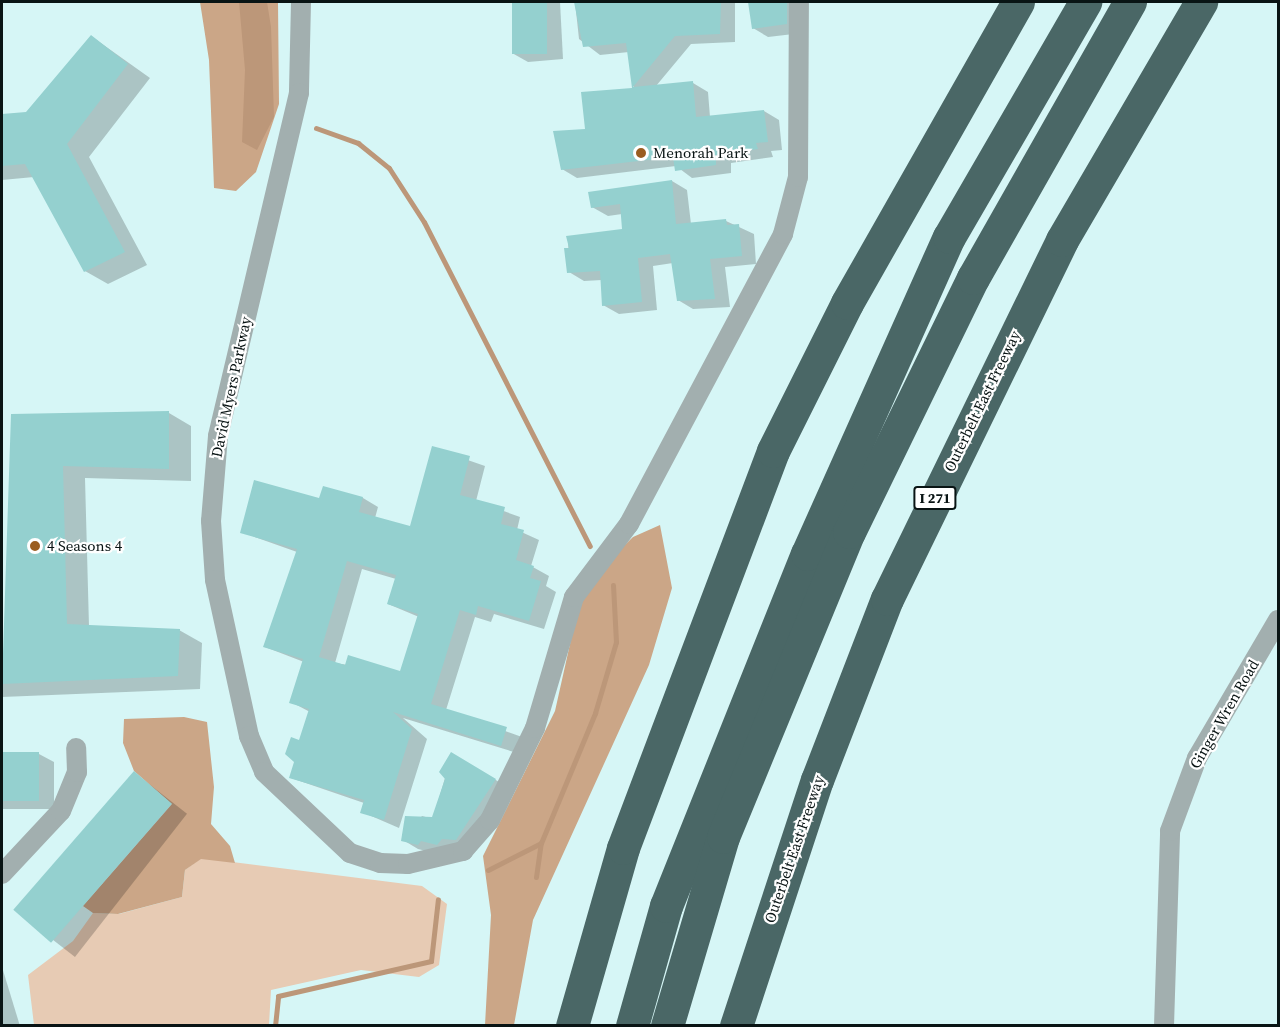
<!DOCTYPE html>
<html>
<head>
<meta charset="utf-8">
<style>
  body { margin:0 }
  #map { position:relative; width:1280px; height:1027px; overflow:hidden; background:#d6f6f6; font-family:"Source Serif 4",serif }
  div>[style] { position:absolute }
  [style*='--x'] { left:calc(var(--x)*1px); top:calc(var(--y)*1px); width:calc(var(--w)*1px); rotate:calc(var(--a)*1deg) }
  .green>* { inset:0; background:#e7cbb4 }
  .forest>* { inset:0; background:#cba687 }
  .water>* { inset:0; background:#bc9779 }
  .shadow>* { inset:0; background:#0003; transform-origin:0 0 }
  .stream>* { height:5px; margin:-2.5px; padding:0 2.5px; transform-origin:2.5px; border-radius:2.5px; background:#bc9779 }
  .building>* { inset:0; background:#94d0cf; transform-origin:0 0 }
  .street>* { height:20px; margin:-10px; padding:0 10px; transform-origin:10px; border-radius:10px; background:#a2afaf }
  .highway>* { height:33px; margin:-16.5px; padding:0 16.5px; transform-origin:16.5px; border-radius:16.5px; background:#4a6766 }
  .dots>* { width:16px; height:16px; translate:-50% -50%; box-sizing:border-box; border:3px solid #fff; border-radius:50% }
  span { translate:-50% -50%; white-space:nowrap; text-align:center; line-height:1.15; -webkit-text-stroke:4.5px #fff; paint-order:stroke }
  .shield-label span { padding:2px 4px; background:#fff; border:2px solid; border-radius:4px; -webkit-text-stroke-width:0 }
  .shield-label { font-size:14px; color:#091414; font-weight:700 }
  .poi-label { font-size:15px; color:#091414 }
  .left { translate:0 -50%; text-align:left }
  .street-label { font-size:15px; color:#091414 }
  .frame { position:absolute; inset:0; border:3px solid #091414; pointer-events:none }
</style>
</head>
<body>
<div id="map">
  <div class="green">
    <i style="clip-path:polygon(201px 858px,422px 886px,447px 904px,439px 965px,419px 977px,361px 970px,271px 990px,269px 1025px,34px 1025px,28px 975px,73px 941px,93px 913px,119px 914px,182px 897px,185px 870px)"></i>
  </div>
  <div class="forest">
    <i style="clip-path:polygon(200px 2px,278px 2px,279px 104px,256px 172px,236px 191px,214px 188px,209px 60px)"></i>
    <i style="clip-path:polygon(660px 525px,672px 588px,649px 665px,533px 920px,514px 1025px,485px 1025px,491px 915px,483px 856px,555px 711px,583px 586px,633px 537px)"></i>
    <i style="clip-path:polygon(184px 717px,207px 722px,214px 787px,211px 824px,230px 846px,235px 863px,201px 859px,185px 870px,182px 897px,118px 914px,93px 913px,83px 906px,172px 804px,134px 771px,123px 743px,124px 719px)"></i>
  </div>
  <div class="water">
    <i style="clip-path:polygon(239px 2px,267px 2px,271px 27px,274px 117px,257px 150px,242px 142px,245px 70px)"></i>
  </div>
  <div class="shadow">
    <i style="clip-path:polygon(514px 2px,560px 2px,563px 59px,528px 62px,512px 53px)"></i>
    <i style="clip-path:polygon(575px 2px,735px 2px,735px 42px,691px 44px,656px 86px,693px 83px,708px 92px,710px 117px,764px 111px,779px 120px,782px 150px,771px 151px,773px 157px,731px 163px,731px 173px,692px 178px,676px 166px,577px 178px,562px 169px,587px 130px,634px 90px,629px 52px,600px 55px,579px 39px)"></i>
    <i style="clip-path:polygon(750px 2px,796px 2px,802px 33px,768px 37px,753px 28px)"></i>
    <i style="clip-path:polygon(91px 36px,150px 78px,89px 157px,147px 265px,108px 284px,85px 271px,34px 177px,2px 180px,2px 115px,27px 113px)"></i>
    <i style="clip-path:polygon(672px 181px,687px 190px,691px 224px,726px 221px,754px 234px,756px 264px,725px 267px,730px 307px,693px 309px,678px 300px,673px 263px,653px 266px,657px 310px,619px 314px,603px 305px,602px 280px,584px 281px,569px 272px,568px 237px,623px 231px,622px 214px,608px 216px,592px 207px)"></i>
    <i style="clip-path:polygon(169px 413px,191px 426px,191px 481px,85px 478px,89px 626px,179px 630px,202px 643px,200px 689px,2px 697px,13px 415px)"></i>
    <i style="clip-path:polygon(evenodd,433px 448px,485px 466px,476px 501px,520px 517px,517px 530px,539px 540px,531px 566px,549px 576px,546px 586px,556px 592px,544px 629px,494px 614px,491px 622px,475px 617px,446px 710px,522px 737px,517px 753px,403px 718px,427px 739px,399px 828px,362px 812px,364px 803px,291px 778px,310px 712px,291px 702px,304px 662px,265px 647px,297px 552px,241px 532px,320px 500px,324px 488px,363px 498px,378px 507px,375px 518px,411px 528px,433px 448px,362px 569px,396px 579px,388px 604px,419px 617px,401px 673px,335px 663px,362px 569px)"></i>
    <i style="clip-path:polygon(2px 754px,39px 754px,54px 762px,54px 809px,2px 809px)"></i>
    <i style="clip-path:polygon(452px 754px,511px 789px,472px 848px,434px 853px,418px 849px,403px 840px,422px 816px,433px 819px)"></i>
    <i style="left:135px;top:773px;width:66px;height:182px;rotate:38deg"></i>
    <i style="clip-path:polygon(2px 967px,20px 1026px,2px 1026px)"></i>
  </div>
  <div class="stream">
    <i style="--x:316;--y:128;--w:45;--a:19.7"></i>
    <i style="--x:358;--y:143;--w:40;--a:39"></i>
    <i style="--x:389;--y:168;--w:64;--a:57.1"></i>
    <i style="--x:424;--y:222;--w:364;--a:62.9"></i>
    <i style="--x:488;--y:870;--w:59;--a:-27"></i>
    <i style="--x:536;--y:877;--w:34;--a:-82"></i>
    <i style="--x:541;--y:843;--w:141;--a:-67.4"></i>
    <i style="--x:595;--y:713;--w:74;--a:-73.5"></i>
    <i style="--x:616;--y:642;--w:57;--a:-93"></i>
    <i style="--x:275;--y:1026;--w:30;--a:-84"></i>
    <i style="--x:278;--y:996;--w:157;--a:-12.9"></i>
    <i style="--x:431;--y:961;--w:62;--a:-83.6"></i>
  </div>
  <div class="building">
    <i style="left:512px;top:2px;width:35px;height:52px"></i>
    <i style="clip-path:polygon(574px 2px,721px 2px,720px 34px,675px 36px,633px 87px,693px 81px,696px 117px,764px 110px,768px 142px,756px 143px,758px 149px,716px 155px,716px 165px,675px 171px,673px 157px,561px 170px,553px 131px,585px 129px,581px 92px,632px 88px,626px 43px,583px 47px)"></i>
    <i style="clip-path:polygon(748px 2px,787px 2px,787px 24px,752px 29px)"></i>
    <i style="clip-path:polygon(91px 35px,128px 64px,67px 144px,125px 252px,84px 272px,25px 164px,2px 166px,2px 114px,26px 112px)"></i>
    <i style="clip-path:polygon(672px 180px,676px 224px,726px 219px,727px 225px,739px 224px,742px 256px,710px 259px,715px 299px,677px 301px,670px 254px,638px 258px,642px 302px,602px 306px,600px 271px,567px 273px,564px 248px,569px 248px,566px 236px,622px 229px,620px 204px,591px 208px,588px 192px)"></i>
    <i style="clip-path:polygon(169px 411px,169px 469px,63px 466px,67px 624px,180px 629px,178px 676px,2px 684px,11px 414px)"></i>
    <i style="clip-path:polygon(evenodd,432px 446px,470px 456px,460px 495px,505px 507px,501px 524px,524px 530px,516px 560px,534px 566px,530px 578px,541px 581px,529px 621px,478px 606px,476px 615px,460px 610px,431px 704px,507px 727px,501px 746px,393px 712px,412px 729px,384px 820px,360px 813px,364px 800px,289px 778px,294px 762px,285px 754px,291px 737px,299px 740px,309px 709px,289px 703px,303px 659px,263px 647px,297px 549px,240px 533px,254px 480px,319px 498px,323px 486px,363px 497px,359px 512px,410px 526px,432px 446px,347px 561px,396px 575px,387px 604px,418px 614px,400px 671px,348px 655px,345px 665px,319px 657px,347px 561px)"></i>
    <i style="left:2px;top:752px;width:37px;height:49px"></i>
    <i style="clip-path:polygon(451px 752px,496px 779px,456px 840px,442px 839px,437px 845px,421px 841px,418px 845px,401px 841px,405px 816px,432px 817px,445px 779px,439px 772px)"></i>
    <i style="left:134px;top:771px;width:50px;height:184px;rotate:41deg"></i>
  </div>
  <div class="street">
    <i style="--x:301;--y:2;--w:91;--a:91.3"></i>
    <i style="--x:299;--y:93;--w:352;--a:103.3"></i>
    <i style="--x:218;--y:436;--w:85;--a:94.7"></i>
    <i style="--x:211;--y:521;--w:59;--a:86.1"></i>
    <i style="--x:215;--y:580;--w:160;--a:77.7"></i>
    <i style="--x:249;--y:736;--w:39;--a:67"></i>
    <i style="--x:264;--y:772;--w:118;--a:43.3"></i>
    <i style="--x:350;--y:853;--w:32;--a:18"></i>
    <i style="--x:380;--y:863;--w:28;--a:2"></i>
    <i style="--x:408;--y:864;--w:57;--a:-13.3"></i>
    <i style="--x:463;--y:851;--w:41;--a:-48.9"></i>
    <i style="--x:490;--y:820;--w:102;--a:-63.9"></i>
    <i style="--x:535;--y:728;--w:137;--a:-73.4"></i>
    <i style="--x:574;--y:597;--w:91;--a:-53"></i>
    <i style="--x:629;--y:524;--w:328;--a:-62"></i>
    <i style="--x:783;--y:234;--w:59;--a:-75.3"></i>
    <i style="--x:798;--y:177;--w:175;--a:-89.7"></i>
    <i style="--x:2;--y:874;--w:86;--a:-46.9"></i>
    <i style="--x:61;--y:811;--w:42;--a:-67.7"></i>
    <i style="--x:77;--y:772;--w:24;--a:-92"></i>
    <i style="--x:1164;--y:1026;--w:195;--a:-88.2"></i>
    <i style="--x:1170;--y:831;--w:78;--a:-69.7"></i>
    <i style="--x:1197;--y:758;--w:160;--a:-59.6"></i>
  </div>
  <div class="highway">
    <i style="--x:572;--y:1026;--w:185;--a:-74"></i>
    <i style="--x:623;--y:848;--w:424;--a:-69.3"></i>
    <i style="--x:773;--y:451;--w:165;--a:-63.4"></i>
    <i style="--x:847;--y:303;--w:346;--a:-60.4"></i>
    <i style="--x:632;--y:1026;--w:125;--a:-74.2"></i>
    <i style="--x:666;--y:906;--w:379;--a:-68.2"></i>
    <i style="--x:807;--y:554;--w:347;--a:-65.9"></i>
    <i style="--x:949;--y:237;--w:272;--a:-59.9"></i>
    <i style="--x:667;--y:1026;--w:197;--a:-73.5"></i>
    <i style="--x:723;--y:837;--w:330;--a:-67.6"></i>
    <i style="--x:849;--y:532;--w:283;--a:-64"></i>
    <i style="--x:973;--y:278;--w:318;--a:-60.4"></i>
    <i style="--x:736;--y:1026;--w:259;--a:-71.8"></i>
    <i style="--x:817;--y:780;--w:194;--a:-68.9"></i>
    <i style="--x:887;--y:599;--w:399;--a:-64"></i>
    <i style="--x:1062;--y:240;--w:276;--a:-59.7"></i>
  </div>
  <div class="dots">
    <i style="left:641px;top:153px;background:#9a5d20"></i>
    <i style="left:35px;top:546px;background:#9a5d20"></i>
  </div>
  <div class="shield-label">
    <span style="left:935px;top:498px">I 271</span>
  </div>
  <div class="poi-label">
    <span class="left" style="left:653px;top:153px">Menorah Park</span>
    <span class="left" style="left:47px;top:546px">4 Seasons 4</span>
  </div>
  <div class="street-label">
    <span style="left:231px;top:387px;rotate:-78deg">David Myers Parkway</span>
    <span style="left:982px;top:401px;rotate:-64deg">Outerbelt East Freeway</span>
    <span style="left:1224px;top:714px;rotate:-60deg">Ginger Wren Road</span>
    <span style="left:794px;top:849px;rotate:-71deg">Outerbelt East Freeway</span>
  </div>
  <div class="frame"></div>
</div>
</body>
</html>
